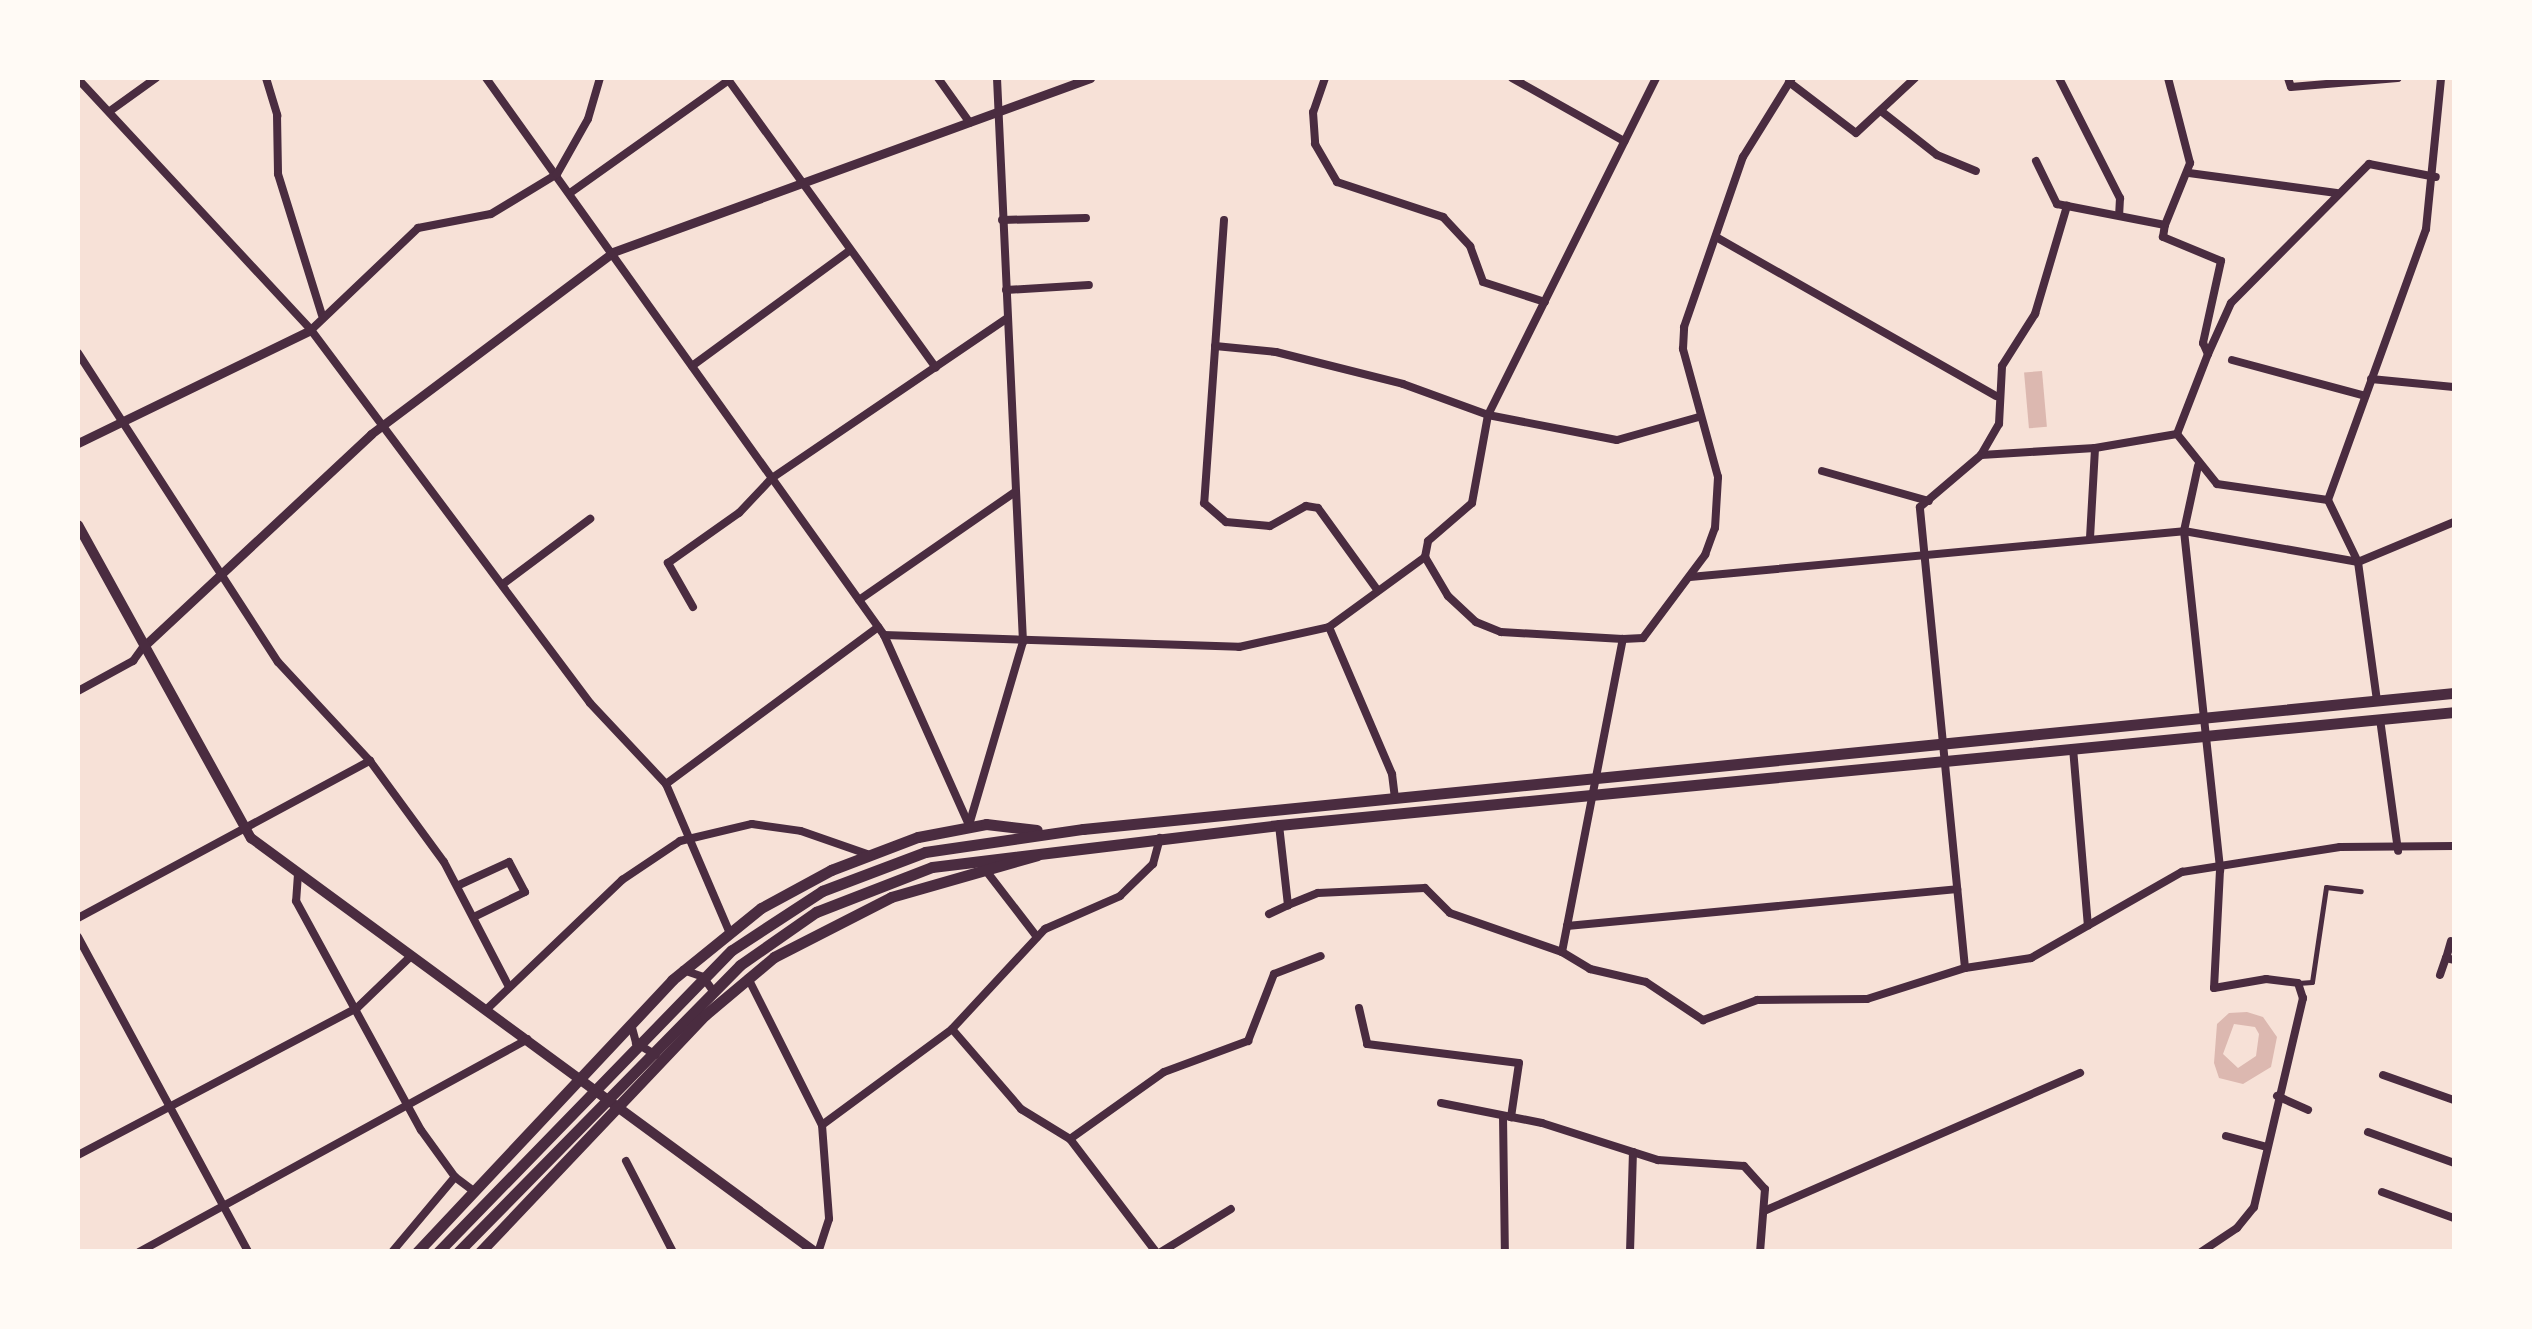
<!DOCTYPE html>
<html>
<head>
<meta charset="utf-8">
<style>
  body { margin:0 }
  #map { position:relative; width:2532px; height:1329px; overflow:hidden; background:#f7e1d7; font-family:Barlow,sans-serif }
  div>[style] { position:absolute }
  [style*='--x'] { left:calc(var(--x)*1px); top:calc(var(--y)*1px); width:calc(var(--w)*1px); rotate:calc(var(--a)*1deg) }
  .water>* { inset:0; background:#dcb8b0; transform-origin:0 0 }
  .pedestrian>* { height:5px; margin:-2.5px; padding:0 2.5px; transform-origin:2.5px; border-radius:2.5px; background:#4a2c40 }
  .minor>* { height:8px; margin:-4px; padding:0 4px; transform-origin:4px; border-radius:4px; background:#4a2c40 }
  .tertiary>* { height:9px; margin:-4.5px; padding:0 4.5px; transform-origin:4.5px; border-radius:4.5px; background:#4a2c40 }
  .secondary>* { height:10px; margin:-5px; padding:0 5px; transform-origin:5px; border-radius:5px; background:#4a2c40 }
  .primary>* { height:11px; margin:-5.5px; padding:0 5.5px; transform-origin:5.5px; border-radius:5.5px; background:#4a2c40 }
  span { translate:-50% -50%; white-space:nowrap; text-align:center; line-height:1.15; -webkit-text-stroke:8px #fffaf5; paint-order:stroke }
  .frame { position:absolute; inset:0; border:80px solid #fffaf5; pointer-events:none }
</style>
</head>
<body>
<div id="map">
  <div class="water">
    <i style="left:2042px;top:371px;width:56px;height:18px;rotate:85deg"></i>
    <i style="clip-path:polygon(evenodd,2247px 1012px,2263px 1017px,2277px 1037px,2271px 1067px,2243px 1084px,2219px 1078px,2214px 1063px,2217px 1024px,2229px 1013px,2247px 1012px,2234px 1024px,2255px 1027px,2259px 1034px,2256px 1056px,2238px 1068px,2223px 1054px,2234px 1024px)"></i>
  </div>
  <div class="pedestrian">
    <i style="--x:2298;--y:983;--w:14;--a:-4"></i>
    <i style="--x:2312;--y:982;--w:96;--a:-81.6"></i>
    <i style="--x:2326;--y:887;--w:35;--a:7"></i>
  </div>
  <div class="minor">
    <i style="--x:266;--y:78;--w:39;--a:73"></i>
    <i style="--x:277;--y:115;--w:59;--a:89"></i>
    <i style="--x:278;--y:174;--w:148;--a:72.7"></i>
    <i style="--x:486;--y:78;--w:685;--a:54.45"></i>
    <i style="--x:884;--y:635;--w:208;--a:65.9"></i>
    <i style="--x:969;--y:825;--w:191;--a:-73.6"></i>
    <i style="--x:1023;--y:642;--w:565;--a:-92.64"></i>
    <i style="--x:727;--y:78;--w:357;--a:54.2"></i>
    <i style="--x:938;--y:78;--w:55;--a:54.6"></i>
    <i style="--x:1325;--y:78;--w:36;--a:109"></i>
    <i style="--x:1313;--y:112;--w:32;--a:86"></i>
    <i style="--x:1315;--y:144;--w:44;--a:59.9"></i>
    <i style="--x:1337;--y:182;--w:112;--a:18.3"></i>
    <i style="--x:1443;--y:217;--w:40;--a:47"></i>
    <i style="--x:1470;--y:246;--w:38;--a:70"></i>
    <i style="--x:1483;--y:282;--w:65;--a:17.9"></i>
    <i style="--x:1512;--y:78;--w:129;--a:29.4"></i>
    <i style="--x:2059;--y:78;--w:135;--a:63.1"></i>
    <i style="--x:2120;--y:198;--w:17;--a:93"></i>
    <i style="--x:2288;--y:78;--w:9;--a:72"></i>
    <i style="--x:2291;--y:87;--w:107;--a:-4.8"></i>
    <i style="--x:78;--y:79;--w:342;--a:47.1"></i>
    <i style="--x:311;--y:330;--w:466;--a:53.2"></i>
    <i style="--x:590;--y:703;--w:111;--a:46.8"></i>
    <i style="--x:666;--y:784;--w:160;--a:66.8"></i>
    <i style="--x:1789;--y:82;--w:84;--a:37.3"></i>
    <i style="--x:1856;--y:133;--w:81;--a:-43"></i>
    <i style="--x:110;--y:111;--w:57;--a:-35.7"></i>
    <i style="--x:1881;--y:111;--w:71;--a:38.2"></i>
    <i style="--x:1937;--y:155;--w:42;--a:22.3"></i>
    <i style="--x:2036;--y:161;--w:48;--a:64"></i>
    <i style="--x:2057;--y:204;--w:110;--a:11"></i>
    <i style="--x:2165;--y:225;--w:67;--a:-68"></i>
    <i style="--x:2190;--y:163;--w:88;--a:-104.5"></i>
    <i style="--x:2189;--y:173;--w:149;--a:7.7"></i>
    <i style="--x:570;--y:193;--w:195;--a:-35.4"></i>
    <i style="--x:1002;--y:220;--w:84;--a:-1.4"></i>
    <i style="--x:1224;--y:220;--w:284;--a:94"></i>
    <i style="--x:1204;--y:503;--w:29;--a:41"></i>
    <i style="--x:1226;--y:522;--w:44;--a:5.2"></i>
    <i style="--x:1270;--y:526;--w:41;--a:-29.1"></i>
    <i style="--x:1306;--y:506;--w:12;--a:9"></i>
    <i style="--x:1318;--y:508;--w:102;--a:54.1"></i>
    <i style="--x:1716;--y:237;--w:322;--a:29.6"></i>
    <i style="--x:1006;--y:290;--w:83;--a:-3.4"></i>
    <i style="--x:311;--y:330;--w:148;--a:-43.6"></i>
    <i style="--x:418;--y:228;--w:74;--a:-10.9"></i>
    <i style="--x:491;--y:214;--w:77;--a:-31.2"></i>
    <i style="--x:557;--y:174;--w:63;--a:-60.6"></i>
    <i style="--x:588;--y:119;--w:43;--a:-73.7"></i>
    <i style="--x:1215;--y:346;--w:61;--a:5.6"></i>
    <i style="--x:1276;--y:352;--w:131;--a:14.1"></i>
    <i style="--x:1403;--y:384;--w:90;--a:20"></i>
    <i style="--x:1488;--y:415;--w:131;--a:11"></i>
    <i style="--x:1617;--y:440;--w:85;--a:-15.7"></i>
    <i style="--x:78;--y:353;--w:368;--a:57.1"></i>
    <i style="--x:278;--y:662;--w:135;--a:47.1"></i>
    <i style="--x:370;--y:761;--w:125;--a:53.8"></i>
    <i style="--x:444;--y:862;--w:139;--a:62.5"></i>
    <i style="--x:2208;--y:354;--w:56;--a:-65.7"></i>
    <i style="--x:2231;--y:303;--w:196;--a:-45.2"></i>
    <i style="--x:2369;--y:164;--w:68;--a:11"></i>
    <i style="--x:2232;--y:360;--w:138;--a:15.1"></i>
    <i style="--x:692;--y:366;--w:195;--a:-36.2"></i>
    <i style="--x:2371;--y:379;--w:83;--a:5.5"></i>
    <i style="--x:2177;--y:434;--w:64;--a:51.3"></i>
    <i style="--x:2217;--y:484;--w:112;--a:8.2"></i>
    <i style="--x:2328;--y:500;--w:288;--a:-70.1"></i>
    <i style="--x:2426;--y:229;--w:152;--a:-84.3"></i>
    <i style="--x:1981;--y:455;--w:114;--a:-3.5"></i>
    <i style="--x:2095;--y:448;--w:83;--a:-9.7"></i>
    <i style="--x:2177;--y:434;--w:86;--a:-68.8"></i>
    <i style="--x:2208;--y:354;--w:12;--a:-114"></i>
    <i style="--x:2203;--y:343;--w:84;--a:-77.6"></i>
    <i style="--x:2221;--y:261;--w:63;--a:-157.5"></i>
    <i style="--x:2163;--y:237;--w:12;--a:-81"></i>
    <i style="--x:2198;--y:466;--w:66;--a:102.2"></i>
    <i style="--x:2184;--y:531;--w:341;--a:83.9"></i>
    <i style="--x:2220;--y:870;--w:118;--a:92.9"></i>
    <i style="--x:2214;--y:988;--w:53;--a:-9.8"></i>
    <i style="--x:2266;--y:979;--w:32;--a:7"></i>
    <i style="--x:2298;--y:983;--w:16;--a:72"></i>
    <i style="--x:2303;--y:998;--w:215;--a:103.2"></i>
    <i style="--x:2254;--y:1207;--w:27;--a:129"></i>
    <i style="--x:2237;--y:1228;--w:43;--a:146.3"></i>
    <i style="--x:1822;--y:471;--w:111;--a:15.7"></i>
    <i style="--x:2328;--y:500;--w:69;--a:64.2"></i>
    <i style="--x:2358;--y:562;--w:140;--a:82.2"></i>
    <i style="--x:2090;--y:538;--w:90;--a:-86.8"></i>
    <i style="--x:1425;--y:557;--w:45;--a:59.5"></i>
    <i style="--x:1448;--y:596;--w:38;--a:43"></i>
    <i style="--x:1476;--y:622;--w:27;--a:22"></i>
    <i style="--x:1501;--y:632;--w:122;--a:3.3"></i>
    <i style="--x:1690;--y:577;--w:496;--a:-5.3"></i>
    <i style="--x:2184;--y:531;--w:177;--a:10.1"></i>
    <i style="--x:2358;--y:562;--w:104;--a:-22.6"></i>
    <i style="--x:503;--y:584;--w:109;--a:-36.8"></i>
    <i style="--x:859;--y:600;--w:190;--a:-34.7"></i>
    <i style="--x:693;--y:607;--w:51;--a:-119.6"></i>
    <i style="--x:668;--y:563;--w:87;--a:-35.2"></i>
    <i style="--x:739;--y:513;--w:48;--a:-46.7"></i>
    <i style="--x:772;--y:478;--w:284;--a:-34.2"></i>
    <i style="--x:1329;--y:627;--w:160;--a:66.8"></i>
    <i style="--x:1392;--y:774;--w:23;--a:83"></i>
    <i style="--x:884;--y:635;--w:355;--a:1.9"></i>
    <i style="--x:1239;--y:647;--w:92;--a:-12.5"></i>
    <i style="--x:1329;--y:627;--w:119;--a:-36.1"></i>
    <i style="--x:1425;--y:557;--w:16;--a:-79"></i>
    <i style="--x:1428;--y:541;--w:58;--a:-40.8"></i>
    <i style="--x:1472;--y:503;--w:89;--a:-79.7"></i>
    <i style="--x:1488;--y:415;--w:377;--a:-63.5"></i>
    <i style="--x:78;--y:691;--w:63;--a:-28.6"></i>
    <i style="--x:133;--y:661;--w:19;--a:-54"></i>
    <i style="--x:2380;--y:719;--w:133;--a:82.2"></i>
    <i style="--x:2073;--y:748;--w:178;--a:85.2"></i>
    <i style="--x:666;--y:784;--w:264;--a:-36.5"></i>
    <i style="--x:1279;--y:825;--w:81;--a:83.6"></i>
    <i style="--x:1288;--y:905;--w:32;--a:-22"></i>
    <i style="--x:1318;--y:893;--w:107;--a:-2.7"></i>
    <i style="--x:1425;--y:888;--w:35;--a:45"></i>
    <i style="--x:1450;--y:913;--w:119;--a:19.2"></i>
    <i style="--x:1562;--y:952;--w:33;--a:31"></i>
    <i style="--x:1590;--y:969;--w:57;--a:13.1"></i>
    <i style="--x:1646;--y:982;--w:69;--a:33.7"></i>
    <i style="--x:1703;--y:1020;--w:58;--a:-20.3"></i>
    <i style="--x:1757;--y:1000;--w:110;--a:-0.5"></i>
    <i style="--x:1867;--y:999;--w:103;--a:-17.6"></i>
    <i style="--x:1965;--y:968;--w:67;--a:-8.6"></i>
    <i style="--x:2031;--y:958;--w:174;--a:-29.7"></i>
    <i style="--x:2182;--y:872;--w:160;--a:-9"></i>
    <i style="--x:2340;--y:847;--w:114;--a:-0.5"></i>
    <i style="--x:987;--y:872;--w:82;--a:52.4"></i>
    <i style="--x:298;--y:874;--w:27;--a:94"></i>
    <i style="--x:296;--y:901;--w:261;--a:61.4"></i>
    <i style="--x:421;--y:1130;--w:58;--a:54.1"></i>
    <i style="--x:459;--y:885;--w:55;--a:-24.7"></i>
    <i style="--x:509;--y:862;--w:34;--a:62"></i>
    <i style="--x:525;--y:892;--w:55;--a:153.9"></i>
    <i style="--x:1269;--y:914;--w:21;--a:-25"></i>
    <i style="--x:78;--y:918;--w:332;--a:-28.3"></i>
    <i style="--x:1567;--y:926;--w:392;--a:-5.4"></i>
    <i style="--x:78;--y:937;--w:358;--a:61.6"></i>
    <i style="--x:2451;--y:941;--w:18;--a:106"></i>
    <i style="--x:2446;--y:958;--w:8;--a:14"></i>
    <i style="--x:1562;--y:952;--w:319;--a:-79"></i>
    <i style="--x:1623;--y:639;--w:20;--a:-3"></i>
    <i style="--x:1643;--y:638;--w:104;--a:-53.2"></i>
    <i style="--x:1705;--y:555;--w:29;--a:-70"></i>
    <i style="--x:1715;--y:528;--w:51;--a:-86.6"></i>
    <i style="--x:1718;--y:477;--w:133;--a:-105.3"></i>
    <i style="--x:1683;--y:349;--w:22;--a:-87"></i>
    <i style="--x:1684;--y:327;--w:180;--a:-70.9"></i>
    <i style="--x:1743;--y:157;--w:93;--a:-58.2"></i>
    <i style="--x:1965;--y:968;--w:463;--a:-95.6"></i>
    <i style="--x:1920;--y:507;--w:80;--a:-40.4"></i>
    <i style="--x:1981;--y:455;--w:36;--a:-60"></i>
    <i style="--x:1999;--y:424;--w:58;--a:-87"></i>
    <i style="--x:2002;--y:366;--w:62;--a:-57.6"></i>
    <i style="--x:2035;--y:314;--w:113;--a:-73.5"></i>
    <i style="--x:683;--y:970;--w:21;--a:19"></i>
    <i style="--x:703;--y:977;--w:19;--a:54"></i>
    <i style="--x:2440;--y:975;--w:18;--a:-71"></i>
    <i style="--x:748;--y:978;--w:165;--a:63.3"></i>
    <i style="--x:822;--y:1125;--w:94;--a:85.7"></i>
    <i style="--x:829;--y:1219;--w:35;--a:108"></i>
    <i style="--x:1359;--y:1008;--w:37;--a:77"></i>
    <i style="--x:1367;--y:1044;--w:153;--a:7.1"></i>
    <i style="--x:1519;--y:1063;--w:55;--a:98.4"></i>
    <i style="--x:487;--y:1009;--w:187;--a:-43.7"></i>
    <i style="--x:622;--y:880;--w:70;--a:-33.9"></i>
    <i style="--x:680;--y:841;--w:74;--a:-13.3"></i>
    <i style="--x:752;--y:824;--w:49;--a:8.1"></i>
    <i style="--x:801;--y:831;--w:70;--a:19.2"></i>
    <i style="--x:631;--y:1024;--w:20;--a:75"></i>
    <i style="--x:636;--y:1043;--w:23;--a:31"></i>
    <i style="--x:952;--y:1029;--w:106;--a:49.2"></i>
    <i style="--x:1021;--y:1109;--w:57;--a:31.5"></i>
    <i style="--x:1070;--y:1139;--w:142;--a:52.7"></i>
    <i style="--x:2383;--y:1075;--w:75;--a:19.4"></i>
    <i style="--x:2277;--y:1096;--w:34;--a:24"></i>
    <i style="--x:1441;--y:1103;--w:103;--a:11.2"></i>
    <i style="--x:1542;--y:1123;--w:122;--a:17.7"></i>
    <i style="--x:1658;--y:1160;--w:86;--a:4"></i>
    <i style="--x:1744;--y:1166;--w:31;--a:48"></i>
    <i style="--x:1765;--y:1189;--w:63;--a:94.5"></i>
    <i style="--x:1503;--y:1116;--w:136;--a:89.2"></i>
    <i style="--x:822;--y:1125;--w:162;--a:-36.4"></i>
    <i style="--x:952;--y:1029;--w:137;--a:-47.1"></i>
    <i style="--x:1045;--y:929;--w:82;--a:-23.7"></i>
    <i style="--x:1120;--y:896;--w:46;--a:-44.1"></i>
    <i style="--x:1153;--y:864;--w:27;--a:-75"></i>
    <i style="--x:2368;--y:1132;--w:91;--a:19.8"></i>
    <i style="--x:2226;--y:1136;--w:39;--a:15"></i>
    <i style="--x:1070;--y:1139;--w:115;--a:-35.5"></i>
    <i style="--x:1164;--y:1072;--w:90;--a:-20.3"></i>
    <i style="--x:1248;--y:1041;--w:72;--a:-68.8"></i>
    <i style="--x:1274;--y:974;--w:50;--a:-21"></i>
    <i style="--x:78;--y:1155;--w:315;--a:-27.8"></i>
    <i style="--x:357;--y:1008;--w:75;--a:-43.9"></i>
    <i style="--x:626;--y:1161;--w:102;--a:62.7"></i>
    <i style="--x:2382;--y:1192;--w:77;--a:19.9"></i>
    <i style="--x:1764;--y:1211;--w:345;--a:-23.6"></i>
    <i style="--x:139;--y:1252;--w:443;--a:-28.7"></i>
    <i style="--x:392;--y:1252;--w:98;--a:-50"></i>
    <i style="--x:455;--y:1177;--w:20;--a:37"></i>
    <i style="--x:1161;--y:1252;--w:82;--a:-31.6"></i>
    <i style="--x:1630;--y:1252;--w:100;--a:-88.3"></i>
  </div>
  <div class="tertiary">
    <i style="--x:78;--y:443;--w:259;--a:-25.9"></i>
    <i style="--x:144;--y:646;--w:311;--a:-43"></i>
    <i style="--x:371;--y:434;--w:303;--a:-36.9"></i>
    <i style="--x:613;--y:252;--w:508;--a:-20.04"></i>
  </div>
  <div class="secondary">
    <i style="--x:78;--y:525;--w:358;--a:61.1"></i>
    <i style="--x:251;--y:838;--w:700;--a:36.28"></i>
  </div>
  <div class="primary">
    <i style="--x:417;--y:1252;--w:373;--a:-46.8"></i>
    <i style="--x:672;--y:980;--w:114;--a:-39"></i>
    <i style="--x:761;--y:908;--w:80;--a:-28.5"></i>
    <i style="--x:831;--y:870;--w:93;--a:-20.8"></i>
    <i style="--x:918;--y:837;--w:69;--a:-10.8"></i>
    <i style="--x:986;--y:824;--w:51;--a:6.7"></i>
    <i style="--x:438;--y:1252;--w:421;--a:-45.8"></i>
    <i style="--x:732;--y:950;--w:108;--a:-33.2"></i>
    <i style="--x:822;--y:891;--w:110;--a:-20.7"></i>
    <i style="--x:925;--y:852;--w:160;--a:-8.3"></i>
    <i style="--x:1083;--y:829;--w:1378;--a:-5.67"></i>
    <i style="--x:458;--y:1252;--w:402;--a:-45.5"></i>
    <i style="--x:740;--y:965;--w:93;--a:-34.9"></i>
    <i style="--x:816;--y:912;--w:124;--a:-21.2"></i>
    <i style="--x:932;--y:867;--w:350;--a:-6.9"></i>
    <i style="--x:1279;--y:825;--w:1180;--a:-5.49"></i>
    <i style="--x:480;--y:1252;--w:327;--a:-46.5"></i>
    <i style="--x:705;--y:1015;--w:90;--a:-40"></i>
    <i style="--x:774;--y:957;--w:131;--a:-27.1"></i>
    <i style="--x:891;--y:897;--w:152;--a:-16"></i>
  </div>
  <div class="frame"></div>
</div>
</body>
</html>
